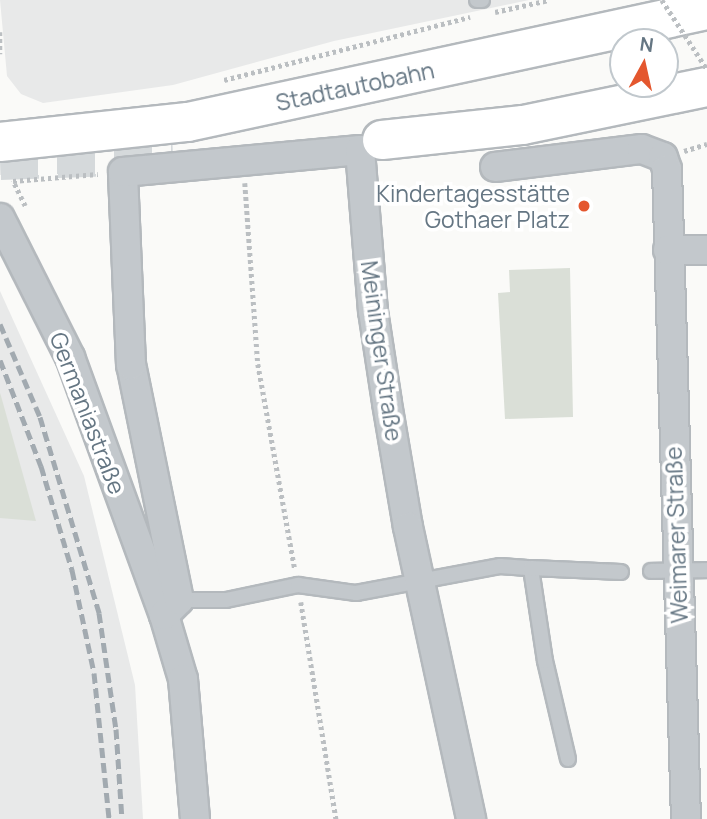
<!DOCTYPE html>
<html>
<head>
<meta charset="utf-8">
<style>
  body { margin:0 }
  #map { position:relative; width:707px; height:819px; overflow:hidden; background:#fafaf8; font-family:Manrope,sans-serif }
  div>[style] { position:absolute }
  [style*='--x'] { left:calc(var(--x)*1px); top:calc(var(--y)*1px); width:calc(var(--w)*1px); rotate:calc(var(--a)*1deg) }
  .built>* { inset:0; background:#e8e9e9 }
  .green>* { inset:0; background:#dadfd7 }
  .trunk-tunnel>* { height:38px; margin-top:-19px; transform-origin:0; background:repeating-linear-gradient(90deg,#d5d9db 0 38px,transparent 0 57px) }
  .path>* { height:4.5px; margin-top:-2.25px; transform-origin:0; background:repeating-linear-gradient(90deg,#bbbfc2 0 3.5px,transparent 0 7px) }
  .roads { filter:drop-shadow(2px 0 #b4b9bd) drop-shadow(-2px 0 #b4b9bd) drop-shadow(0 2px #b4b9bd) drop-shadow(0 -2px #b4b9bd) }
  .service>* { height:14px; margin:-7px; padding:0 7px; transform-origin:7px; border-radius:7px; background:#c3c8cc }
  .minor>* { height:28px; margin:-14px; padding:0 14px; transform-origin:14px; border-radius:14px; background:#c3c8cc }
  .trunk>* { height:38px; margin:-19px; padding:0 19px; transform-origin:19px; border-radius:19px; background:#fff }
  .rail>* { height:5px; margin-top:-2.5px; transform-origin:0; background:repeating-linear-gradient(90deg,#a2aab0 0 10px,transparent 0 15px) }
  .path-bridge>* { height:4.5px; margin-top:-2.25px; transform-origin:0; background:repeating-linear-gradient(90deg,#bbbfc2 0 3.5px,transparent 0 7px) }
  .dots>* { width:19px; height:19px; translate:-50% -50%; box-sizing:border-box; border:4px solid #fff; border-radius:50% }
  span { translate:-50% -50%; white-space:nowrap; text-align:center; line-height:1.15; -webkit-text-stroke:7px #fff; paint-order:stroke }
  .street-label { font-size:23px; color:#657683 }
  .poi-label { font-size:23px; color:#657683 }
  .right { translate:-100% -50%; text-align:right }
  .north { position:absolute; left:609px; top:28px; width:70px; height:70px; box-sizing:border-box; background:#fff; border:2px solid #c1c8cd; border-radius:50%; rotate:8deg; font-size:19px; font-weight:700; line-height:28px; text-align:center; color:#657683 }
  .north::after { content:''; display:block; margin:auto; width:24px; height:32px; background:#e4572e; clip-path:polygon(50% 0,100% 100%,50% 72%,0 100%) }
</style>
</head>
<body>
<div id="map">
  <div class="built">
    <i style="clip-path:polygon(0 0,529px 0,334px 41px,173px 85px,43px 103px,21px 94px,7px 76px)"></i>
    <i style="clip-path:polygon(0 291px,84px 476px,135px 685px,143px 819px,0 819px)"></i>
  </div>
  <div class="green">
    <i style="clip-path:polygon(570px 268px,573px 417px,505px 419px,498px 293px,510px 292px,509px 270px)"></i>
    <i style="clip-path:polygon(0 393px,1px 396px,36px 521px,0 518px)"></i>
  </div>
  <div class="trunk-tunnel">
    <i style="--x:0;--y:161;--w:173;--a:-2"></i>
  </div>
  <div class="path">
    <i style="--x:495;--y:12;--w:55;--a:-12.5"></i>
    <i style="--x:0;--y:32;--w:22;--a:90"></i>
    <i style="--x:224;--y:80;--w:254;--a:-14.4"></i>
    <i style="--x:684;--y:151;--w:24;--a:-17"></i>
    <i style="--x:245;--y:183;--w:181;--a:85.9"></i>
    <i style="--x:258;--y:364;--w:209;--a:79.8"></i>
    <i style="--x:25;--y:206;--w:28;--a:-116"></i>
    <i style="--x:13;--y:181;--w:85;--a:-4.7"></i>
    <i style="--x:301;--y:602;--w:220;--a:80.8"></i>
  </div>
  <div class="roads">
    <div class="service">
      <i style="--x:477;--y:0;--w:5;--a:0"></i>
      <i style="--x:651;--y:571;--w:56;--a:-1"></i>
      <i style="--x:179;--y:600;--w:47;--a:0"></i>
      <i style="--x:226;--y:600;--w:74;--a:-11.8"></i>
      <i style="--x:298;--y:585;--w:59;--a:7.9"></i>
      <i style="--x:356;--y:593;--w:147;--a:-10.6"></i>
      <i style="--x:500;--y:566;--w:31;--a:4"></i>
      <i style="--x:568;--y:759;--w:101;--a:-103.2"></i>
      <i style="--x:545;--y:661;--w:94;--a:-98.6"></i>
      <i style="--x:531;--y:568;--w:90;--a:2.5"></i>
    </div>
    <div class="minor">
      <i style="--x:495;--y:167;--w:148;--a:-7"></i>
      <i style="--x:642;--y:149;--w:22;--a:21"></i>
      <i style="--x:663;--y:157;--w:13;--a:72"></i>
      <i style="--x:667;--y:169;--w:650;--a:88.33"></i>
      <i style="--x:0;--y:218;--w:156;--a:63.3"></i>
      <i style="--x:70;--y:357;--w:275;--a:70"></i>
      <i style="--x:164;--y:615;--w:67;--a:73.5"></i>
      <i style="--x:183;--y:679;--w:141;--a:85.1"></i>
      <i style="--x:668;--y:250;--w:39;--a:0"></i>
      <i style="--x:164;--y:615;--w:21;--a:-45"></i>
      <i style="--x:179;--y:600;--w:240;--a:-101.5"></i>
      <i style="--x:131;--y:365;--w:193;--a:-92.4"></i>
      <i style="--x:123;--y:172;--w:238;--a:-5.3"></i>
      <i style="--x:360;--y:150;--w:162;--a:85.4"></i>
      <i style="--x:373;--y:311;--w:93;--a:81.3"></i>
      <i style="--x:387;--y:403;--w:126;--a:80.4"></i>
      <i style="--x:408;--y:527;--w:299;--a:77.8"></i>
    </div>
    <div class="trunk">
      <i style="--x:382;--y:140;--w:142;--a:-6.1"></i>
      <i style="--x:523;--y:125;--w:188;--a:-11.7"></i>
      <i style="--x:0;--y:142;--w:189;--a:-6.1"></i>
      <i style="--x:188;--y:122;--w:531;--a:-12.18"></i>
    </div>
  </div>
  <div class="rail">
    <i style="--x:0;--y:324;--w:101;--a:66.7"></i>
    <i style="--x:40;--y:417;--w:205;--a:73.2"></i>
    <i style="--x:99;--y:613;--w:117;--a:81.7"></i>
    <i style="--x:116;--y:729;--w:90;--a:86.2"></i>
    <i style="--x:0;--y:360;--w:114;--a:68.9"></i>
    <i style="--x:41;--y:466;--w:109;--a:73.4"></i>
    <i style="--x:72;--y:570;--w:105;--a:77.9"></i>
    <i style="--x:94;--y:673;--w:147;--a:84.1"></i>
  </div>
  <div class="path-bridge">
    <i style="--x:662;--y:0;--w:82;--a:56.9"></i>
  </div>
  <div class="dots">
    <i style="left:584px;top:206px;background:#e4572e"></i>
  </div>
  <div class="street-label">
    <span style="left:355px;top:86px;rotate:-12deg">Stadtautobahn</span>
    <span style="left:382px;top:351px;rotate:82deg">Meininger Straße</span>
    <span style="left:88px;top:413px;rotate:69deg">Germaniastraße</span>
    <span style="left:676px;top:535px;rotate:-92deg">Weimarer Straße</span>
  </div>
  <div class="poi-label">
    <span class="right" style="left:570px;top:206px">Kindertagesstätte<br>Gothaer Platz</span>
  </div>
  <div class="north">N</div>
</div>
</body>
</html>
